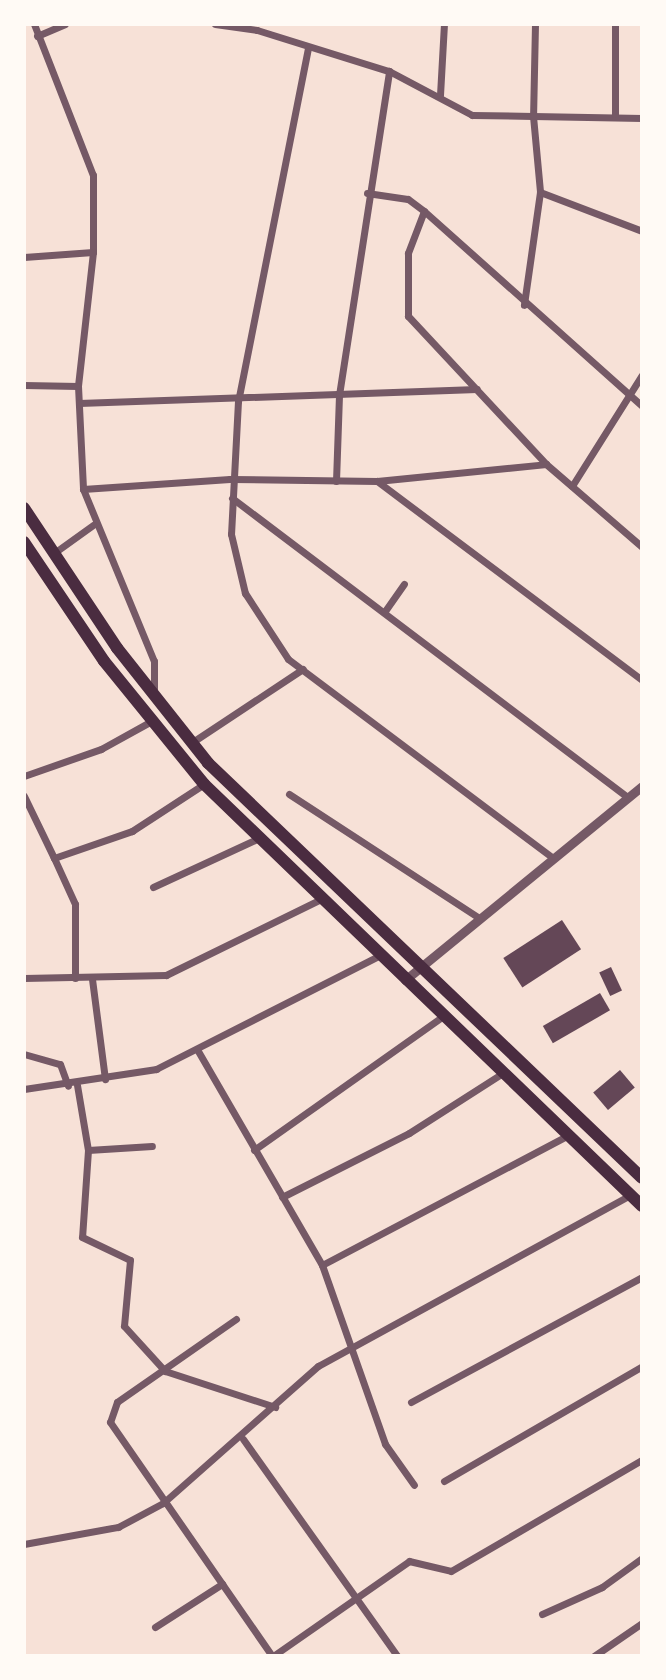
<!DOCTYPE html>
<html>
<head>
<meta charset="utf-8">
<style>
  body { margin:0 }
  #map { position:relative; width:666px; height:1680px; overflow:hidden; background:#f7e1d7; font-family:Signika,sans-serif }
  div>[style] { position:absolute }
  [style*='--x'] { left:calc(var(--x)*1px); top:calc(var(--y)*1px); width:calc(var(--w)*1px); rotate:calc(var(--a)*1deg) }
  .building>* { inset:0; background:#644757; transform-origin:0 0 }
  .minor>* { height:7px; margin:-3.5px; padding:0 3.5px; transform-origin:3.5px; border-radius:3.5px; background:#755966 }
  .tertiary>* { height:9px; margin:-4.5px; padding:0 4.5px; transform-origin:4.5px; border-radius:4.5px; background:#755966 }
  .primary>* { height:12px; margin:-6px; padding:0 6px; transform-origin:6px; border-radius:6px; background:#4a2c40 }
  span { translate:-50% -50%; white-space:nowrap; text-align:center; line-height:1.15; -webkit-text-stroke:6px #fffaf5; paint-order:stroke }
  .frame { position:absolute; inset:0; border:26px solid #fffaf5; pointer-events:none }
</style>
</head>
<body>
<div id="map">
  <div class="building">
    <i style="left:562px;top:920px;width:35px;height:70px;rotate:57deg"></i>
    <i style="left:611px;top:967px;width:26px;height:13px;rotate:65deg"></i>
    <i style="left:600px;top:993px;width:20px;height:66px;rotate:60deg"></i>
    <i style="left:620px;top:1070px;width:23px;height:35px;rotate:50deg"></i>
  </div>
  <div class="minor">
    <i style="--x:34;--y:24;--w:162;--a:68.7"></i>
    <i style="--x:93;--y:175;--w:77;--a:90"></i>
    <i style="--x:93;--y:252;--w:135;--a:96.4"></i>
    <i style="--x:78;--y:386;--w:103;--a:87.2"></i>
    <i style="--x:83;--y:489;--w:186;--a:67.6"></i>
    <i style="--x:154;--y:661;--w:34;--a:90"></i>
    <i style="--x:215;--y:24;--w:42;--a:8.1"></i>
    <i style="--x:257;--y:30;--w:138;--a:17.3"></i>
    <i style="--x:389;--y:71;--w:94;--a:27.9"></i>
    <i style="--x:472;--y:115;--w:61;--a:0.9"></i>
    <i style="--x:533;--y:116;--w:76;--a:84.7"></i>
    <i style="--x:540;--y:192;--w:114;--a:98.1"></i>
    <i style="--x:535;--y:24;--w:92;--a:91.2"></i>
    <i style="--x:533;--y:116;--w:109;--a:1.1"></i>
    <i style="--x:37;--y:36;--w:30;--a:-23"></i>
    <i style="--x:308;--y:48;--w:360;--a:101.2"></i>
    <i style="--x:238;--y:401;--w:133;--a:93"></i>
    <i style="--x:231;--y:534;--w:61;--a:76.7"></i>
    <i style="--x:245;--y:593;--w:79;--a:56.9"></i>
    <i style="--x:288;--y:659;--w:331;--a:36.9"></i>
    <i style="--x:440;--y:95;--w:71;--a:-86.8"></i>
    <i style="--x:615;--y:114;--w:90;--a:-90"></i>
    <i style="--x:540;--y:192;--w:109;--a:20.9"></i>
    <i style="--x:367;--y:193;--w:41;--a:8.3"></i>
    <i style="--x:408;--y:199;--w:20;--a:37"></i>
    <i style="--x:424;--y:211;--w:292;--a:41.8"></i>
    <i style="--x:424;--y:211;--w:45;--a:110.9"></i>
    <i style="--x:408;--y:253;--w:63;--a:90"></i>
    <i style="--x:408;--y:316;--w:202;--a:47"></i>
    <i style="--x:546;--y:464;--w:127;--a:40.8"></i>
    <i style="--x:24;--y:257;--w:69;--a:-4.1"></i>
    <i style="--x:24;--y:385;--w:54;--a:1.1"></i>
    <i style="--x:79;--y:403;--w:398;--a:-2"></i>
    <i style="--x:336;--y:481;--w:86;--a:-88"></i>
    <i style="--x:339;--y:395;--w:328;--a:-81.2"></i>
    <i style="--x:377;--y:481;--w:331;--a:36.9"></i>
    <i style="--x:572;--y:486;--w:131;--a:-57.8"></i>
    <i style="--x:83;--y:489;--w:147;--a:-3.9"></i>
    <i style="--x:230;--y:479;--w:147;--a:0.8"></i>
    <i style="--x:377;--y:481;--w:170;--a:-5.7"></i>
    <i style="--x:232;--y:498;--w:495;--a:37.1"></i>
    <i style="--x:54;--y:553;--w:48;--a:-35.7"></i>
    <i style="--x:385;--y:611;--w:33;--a:-55"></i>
    <i style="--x:191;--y:743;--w:134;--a:-33.5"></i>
    <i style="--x:24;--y:776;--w:82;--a:-19.3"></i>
    <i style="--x:101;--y:749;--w:56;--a:-28.9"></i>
    <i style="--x:289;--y:794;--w:225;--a:33.1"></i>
    <i style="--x:24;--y:796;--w:69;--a:64.2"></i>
    <i style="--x:153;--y:887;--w:115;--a:-24.8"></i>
    <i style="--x:24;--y:978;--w:142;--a:-1.2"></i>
    <i style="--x:166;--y:975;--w:173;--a:-26.1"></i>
    <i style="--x:75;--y:978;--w:74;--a:-90"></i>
    <i style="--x:75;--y:904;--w:51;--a:-114.5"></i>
    <i style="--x:54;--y:858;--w:83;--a:-19.1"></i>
    <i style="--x:132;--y:831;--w:86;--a:-33.1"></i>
    <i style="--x:92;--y:979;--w:101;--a:82.6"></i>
    <i style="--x:198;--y:1051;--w:247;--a:59.9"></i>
    <i style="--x:322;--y:1265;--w:190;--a:70.6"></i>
    <i style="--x:385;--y:1444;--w:50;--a:54.7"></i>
    <i style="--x:24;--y:1054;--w:37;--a:16"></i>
    <i style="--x:60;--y:1064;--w:23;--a:70"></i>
    <i style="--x:77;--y:1085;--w:66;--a:80.4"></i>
    <i style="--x:88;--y:1150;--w:87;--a:93.9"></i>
    <i style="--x:82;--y:1237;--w:53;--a:25.6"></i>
    <i style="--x:130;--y:1260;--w:66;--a:95.2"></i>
    <i style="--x:124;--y:1326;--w:61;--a:47.7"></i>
    <i style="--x:165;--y:1371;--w:116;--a:18.1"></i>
    <i style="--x:24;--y:1089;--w:134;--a:-8.6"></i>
    <i style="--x:156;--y:1069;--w:252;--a:-26.9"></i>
    <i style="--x:88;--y:1150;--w:64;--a:-3.6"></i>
    <i style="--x:254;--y:1150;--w:232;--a:-35.3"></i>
    <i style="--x:282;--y:1197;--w:142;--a:-26.7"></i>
    <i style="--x:409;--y:1133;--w:112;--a:-32.6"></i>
    <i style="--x:322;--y:1265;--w:279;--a:-27.8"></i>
    <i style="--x:236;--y:1319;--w:145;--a:145.1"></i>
    <i style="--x:117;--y:1402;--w:21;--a:109"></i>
    <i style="--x:110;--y:1422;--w:285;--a:55.3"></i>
    <i style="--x:411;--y:1402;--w:263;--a:-28.4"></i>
    <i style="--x:243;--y:1439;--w:266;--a:54.6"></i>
    <i style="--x:444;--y:1481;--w:229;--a:-30.1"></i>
    <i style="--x:24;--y:1544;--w:96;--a:-10.3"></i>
    <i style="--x:118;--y:1527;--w:51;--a:-28.1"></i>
    <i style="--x:163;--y:1503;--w:207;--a:-41.5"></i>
    <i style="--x:318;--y:1366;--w:356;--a:-28.7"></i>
    <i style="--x:542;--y:1614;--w:66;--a:-24.2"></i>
    <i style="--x:602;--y:1587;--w:49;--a:-35.9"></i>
    <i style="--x:155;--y:1627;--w:80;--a:-32.7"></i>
    <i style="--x:273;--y:1656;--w:166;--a:-34.9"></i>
    <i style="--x:409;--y:1561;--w:43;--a:13.4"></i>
    <i style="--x:451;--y:1571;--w:221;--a:-30.2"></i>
    <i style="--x:594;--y:1656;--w:58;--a:-34.5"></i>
  </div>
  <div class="tertiary">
    <i style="--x:405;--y:980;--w:306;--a:-39.3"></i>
  </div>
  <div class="primary">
    <i style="--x:24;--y:508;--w:168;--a:56.4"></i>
    <i style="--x:117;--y:648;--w:147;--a:51.6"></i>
    <i style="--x:208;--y:763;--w:600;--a:43.72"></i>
    <i style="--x:24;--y:542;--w:143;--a:56.1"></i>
    <i style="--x:104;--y:661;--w:159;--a:50.9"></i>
    <i style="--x:204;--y:784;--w:608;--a:43.93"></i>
  </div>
  <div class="frame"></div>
</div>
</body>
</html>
